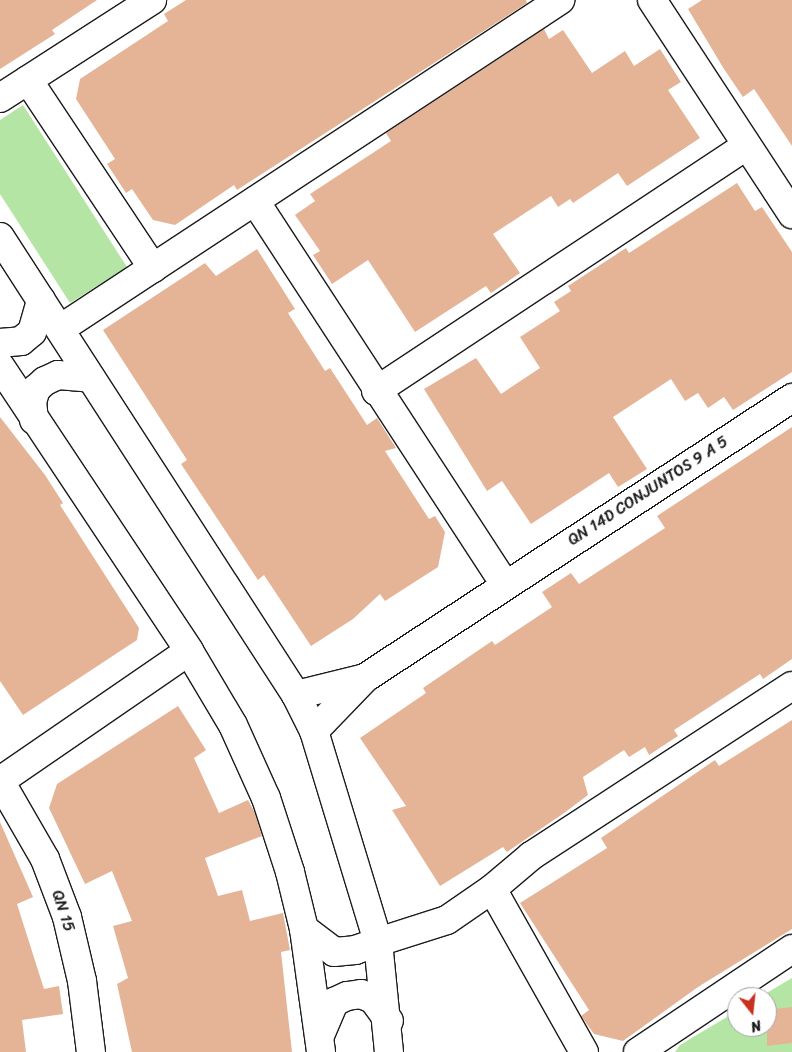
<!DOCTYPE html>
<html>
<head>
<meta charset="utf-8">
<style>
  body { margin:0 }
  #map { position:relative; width:792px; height:1052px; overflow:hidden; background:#fff; font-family:Sriracha,sans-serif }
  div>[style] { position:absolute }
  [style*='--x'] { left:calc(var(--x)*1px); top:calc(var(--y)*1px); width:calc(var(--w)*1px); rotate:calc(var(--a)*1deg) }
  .green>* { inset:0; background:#b5e5a4 }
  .building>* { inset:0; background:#e5b497 }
  .roads { filter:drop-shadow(1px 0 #1c1c1c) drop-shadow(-1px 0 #1c1c1c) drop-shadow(0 1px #1c1c1c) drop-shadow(0 -1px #1c1c1c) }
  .minor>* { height:28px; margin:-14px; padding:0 14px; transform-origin:14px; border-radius:14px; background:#fff }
  .secondary>* { height:28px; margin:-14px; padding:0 14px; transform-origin:14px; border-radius:14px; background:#fff }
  span { translate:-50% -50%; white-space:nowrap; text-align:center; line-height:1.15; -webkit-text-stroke:5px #fff; paint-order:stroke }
  .street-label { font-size:16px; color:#1c1c1c }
  .north { position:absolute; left:727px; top:987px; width:50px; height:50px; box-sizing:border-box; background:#fff; border:1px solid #a4a4a4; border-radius:50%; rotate:164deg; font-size:14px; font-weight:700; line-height:20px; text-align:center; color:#1c1c1c }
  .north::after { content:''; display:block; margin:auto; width:18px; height:22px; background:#c8321e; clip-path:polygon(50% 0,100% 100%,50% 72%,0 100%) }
</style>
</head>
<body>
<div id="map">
  <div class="green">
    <i style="clip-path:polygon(23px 105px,127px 267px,70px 303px,0 194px,0 120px)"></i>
    <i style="clip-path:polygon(792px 978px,792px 1052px,675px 1052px,680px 1045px,737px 1011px,737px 1027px,767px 1027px,767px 997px,760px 997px)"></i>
  </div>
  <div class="building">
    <i style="clip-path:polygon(0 0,97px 0,52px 30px,55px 34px,0 69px)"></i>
    <i style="clip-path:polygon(186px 0,526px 0,527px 3px,237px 190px,234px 185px,175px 225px,153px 220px,132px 189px,126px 193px,107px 164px,115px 159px,76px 99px,80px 79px,168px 21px,164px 14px)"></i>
    <i style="clip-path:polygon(702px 0,792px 0,792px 146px,754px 89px,743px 97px,724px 69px,688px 9px)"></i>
    <i style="clip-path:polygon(544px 29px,549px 39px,563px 30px,592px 73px,625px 51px,634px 66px,660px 49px,681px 82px,668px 90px,700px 138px,627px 186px,618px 173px,573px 203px,570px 199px,558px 207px,551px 196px,493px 234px,520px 273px,491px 293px,486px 286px,415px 332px,368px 260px,332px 284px,313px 255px,320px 251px,295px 215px,315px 201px,310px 194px,391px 141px,386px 133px)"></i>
    <i style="clip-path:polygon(737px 183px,755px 211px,762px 207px,792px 252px,792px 372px,733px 410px,724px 397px,708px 408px,698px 393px,685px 401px,671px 379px,613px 417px,647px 469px,618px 487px,609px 473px,531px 524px,502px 481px,487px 491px,424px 389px,476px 358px,501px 394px,540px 368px,520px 337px,560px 311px,554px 302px,571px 291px,568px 286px,626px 248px,629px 253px)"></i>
    <i style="clip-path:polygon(257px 249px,295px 309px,288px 313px,325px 371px,330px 368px,367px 425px,377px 418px,396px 448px,385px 451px,429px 519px,435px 516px,445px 532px,438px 567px,385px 601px,380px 594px,353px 619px,311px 646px,264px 575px,258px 580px,181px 464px,187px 460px,103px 330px,205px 263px,216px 276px)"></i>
    <i style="clip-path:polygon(0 417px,45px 475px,63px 503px,60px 505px,139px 628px,137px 640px,23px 715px,0 681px)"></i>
    <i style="clip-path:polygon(792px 427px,792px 659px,763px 679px,760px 674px,674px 730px,678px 736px,649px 755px,645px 747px,629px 757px,624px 750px,583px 777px,588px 795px,564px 813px,507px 852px,503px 847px,440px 886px,392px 810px,406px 806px,360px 738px,426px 693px,423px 688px,492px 641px,495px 645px,552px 607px,542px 592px,571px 573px,579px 584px,665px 528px,657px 516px)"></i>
    <i style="clip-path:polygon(178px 706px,206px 750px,194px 758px,219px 813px,248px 800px,255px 813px,262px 836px,205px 858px,218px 896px,242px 890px,250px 921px,283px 913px,290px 950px,281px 952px,292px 1052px,132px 1052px,117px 984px,128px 978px,113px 926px,132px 921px,112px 871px,85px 884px,49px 808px,57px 784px)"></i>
    <i style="clip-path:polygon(792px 720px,792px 929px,698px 987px,623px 1041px,594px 1034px,581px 1016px,589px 1010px,520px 903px,607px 848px,601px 838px,715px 760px,719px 766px)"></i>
    <i style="clip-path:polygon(0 822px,33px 897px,17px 904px,44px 989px,59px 986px,63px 1014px,22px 1020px,26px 1052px,0 1052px)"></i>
    <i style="clip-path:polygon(792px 1007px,792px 1043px,767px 1046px,767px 1010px)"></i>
  </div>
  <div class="roads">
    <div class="minor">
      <i style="--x:652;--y:0;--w:256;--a:56.8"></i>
      <i style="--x:28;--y:80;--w:226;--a:56.4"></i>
      <i style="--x:0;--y:98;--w:181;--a:-32.8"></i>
      <i style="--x:255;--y:201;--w:457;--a:56.9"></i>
      <i style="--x:60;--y:329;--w:599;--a:-33.34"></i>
      <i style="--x:376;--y:391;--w:444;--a:-33.5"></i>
      <i style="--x:296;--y:695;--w:71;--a:-13.8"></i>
      <i style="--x:314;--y:731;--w:74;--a:-46.1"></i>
      <i style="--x:365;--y:678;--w:511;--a:-33.25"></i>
      <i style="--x:0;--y:781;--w:90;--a:60"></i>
      <i style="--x:45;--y:859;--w:62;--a:69.2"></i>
      <i style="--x:67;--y:917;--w:66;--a:76.8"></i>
      <i style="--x:82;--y:981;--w:72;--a:82.8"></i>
      <i style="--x:0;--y:781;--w:229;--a:-34.5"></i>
      <i style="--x:378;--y:942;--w:72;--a:-17.7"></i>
      <i style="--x:447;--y:920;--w:55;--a:-34.6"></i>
      <i style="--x:584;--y:1052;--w:187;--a:-119.4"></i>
      <i style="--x:492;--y:889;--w:51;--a:-40.2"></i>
      <i style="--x:531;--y:856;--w:311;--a:-33.1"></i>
      <i style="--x:638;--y:1052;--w:185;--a:-33.8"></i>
    </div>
    <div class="secondary">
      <i style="--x:0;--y:237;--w:545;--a:57.13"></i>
      <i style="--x:296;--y:695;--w:40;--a:63.4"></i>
      <i style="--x:314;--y:731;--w:220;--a:73.1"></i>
      <i style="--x:378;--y:942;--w:111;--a:84.3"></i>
      <i style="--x:0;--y:343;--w:21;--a:-5"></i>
      <i style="--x:21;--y:341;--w:14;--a:-39"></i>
      <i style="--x:32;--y:332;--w:33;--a:-74"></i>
      <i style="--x:0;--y:366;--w:342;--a:56.4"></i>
      <i style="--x:189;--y:651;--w:86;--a:59.3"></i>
      <i style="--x:233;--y:725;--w:80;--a:65.7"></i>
      <i style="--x:266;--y:798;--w:78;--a:72"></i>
      <i style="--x:290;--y:872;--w:59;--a:76.2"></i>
      <i style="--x:304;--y:929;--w:124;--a:82.1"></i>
      <i style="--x:34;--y:420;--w:18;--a:-96"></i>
      <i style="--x:32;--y:402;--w:14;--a:-73"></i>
      <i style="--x:36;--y:389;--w:12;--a:-42"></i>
      <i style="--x:45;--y:381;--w:14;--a:-25"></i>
      <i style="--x:58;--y:375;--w:33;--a:5"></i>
      <i style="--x:304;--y:929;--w:38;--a:37"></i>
      <i style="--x:334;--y:952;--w:21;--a:-5"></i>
      <i style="--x:355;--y:950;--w:24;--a:-19"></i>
      <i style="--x:321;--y:1033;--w:34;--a:-67"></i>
      <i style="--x:334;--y:1002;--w:14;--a:-25"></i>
      <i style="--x:347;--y:996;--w:14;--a:-8"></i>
      <i style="--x:361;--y:994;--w:13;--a:23"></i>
      <i style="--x:373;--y:999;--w:27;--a:54"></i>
    </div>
  </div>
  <div class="street-label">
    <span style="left:648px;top:491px;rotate:-33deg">QN 14D CONJUNTOS 9 A 5</span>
    <span style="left:63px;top:911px;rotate:72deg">QN 15</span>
  </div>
  <div class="north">N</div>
</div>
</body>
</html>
